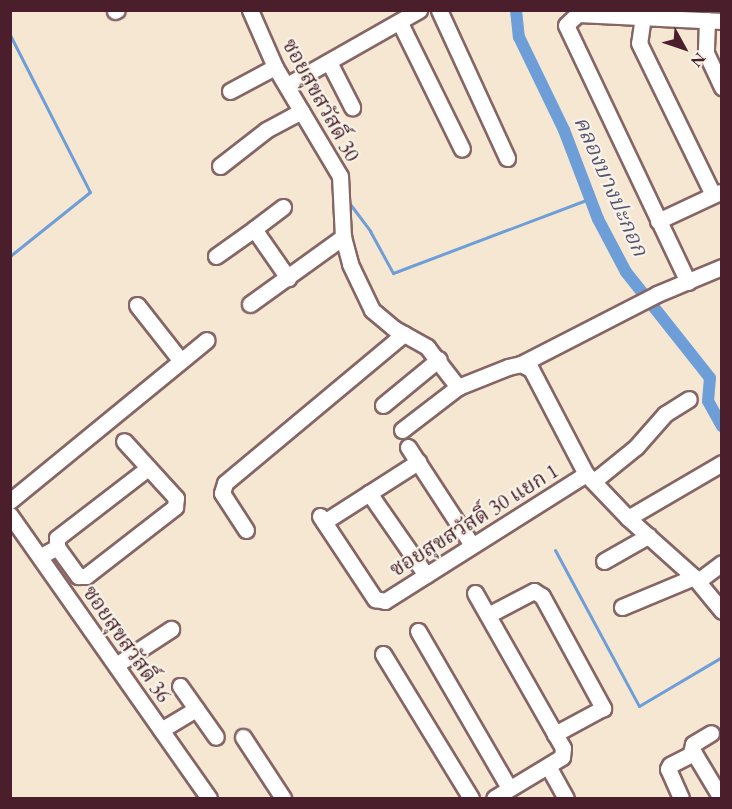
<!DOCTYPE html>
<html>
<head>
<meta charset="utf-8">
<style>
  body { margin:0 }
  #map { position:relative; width:732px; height:809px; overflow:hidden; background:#f6e7d2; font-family:"EB Garamond","Noto Serif Thai",serif }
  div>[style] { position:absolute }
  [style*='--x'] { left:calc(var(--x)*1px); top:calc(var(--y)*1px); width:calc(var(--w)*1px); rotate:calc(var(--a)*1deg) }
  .stream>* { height:3px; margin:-1.5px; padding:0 1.5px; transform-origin:1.5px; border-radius:1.5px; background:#6e9ed8 }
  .canal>* { height:12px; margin:-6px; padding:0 6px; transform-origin:6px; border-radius:6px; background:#6e9ed8 }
  .roads { filter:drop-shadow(2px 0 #866565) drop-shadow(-2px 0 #866565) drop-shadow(0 2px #866565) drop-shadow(0 -2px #866565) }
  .minor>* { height:15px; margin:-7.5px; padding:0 7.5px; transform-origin:7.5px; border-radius:7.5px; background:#fff }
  span { translate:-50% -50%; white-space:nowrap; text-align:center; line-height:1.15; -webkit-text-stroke:4.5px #f7f3e8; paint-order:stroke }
  .street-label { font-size:21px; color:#4a1f2b }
  .water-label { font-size:22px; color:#585270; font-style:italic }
  .frame { position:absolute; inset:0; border:12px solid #4a1f2b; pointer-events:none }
  .north { position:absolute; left:654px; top:18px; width:60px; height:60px; -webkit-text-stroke:4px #f7f3e8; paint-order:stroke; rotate:130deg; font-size:16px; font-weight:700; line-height:24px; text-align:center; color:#4a1f2b }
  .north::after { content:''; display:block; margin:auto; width:21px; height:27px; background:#4a1f2b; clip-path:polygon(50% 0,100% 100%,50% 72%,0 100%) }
</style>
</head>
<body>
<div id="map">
  <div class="stream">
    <i style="--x:10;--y:35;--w:176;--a:63"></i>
    <i style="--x:90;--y:192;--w:102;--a:141.3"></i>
    <i style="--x:350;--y:204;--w:34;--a:53"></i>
    <i style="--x:370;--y:231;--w:48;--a:61.3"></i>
    <i style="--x:393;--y:273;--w:210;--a:-20.7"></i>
    <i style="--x:555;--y:550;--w:177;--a:61.7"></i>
    <i style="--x:639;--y:706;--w:96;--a:-30.6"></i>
  </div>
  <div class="canal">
    <i style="--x:516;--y:10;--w:27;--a:84"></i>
    <i style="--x:519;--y:37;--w:103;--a:64.2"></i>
    <i style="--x:564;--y:130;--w:95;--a:69.1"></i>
    <i style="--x:598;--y:219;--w:60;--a:62.2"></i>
    <i style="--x:626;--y:272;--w:135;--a:51.6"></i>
    <i style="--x:710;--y:378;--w:23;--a:95"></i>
    <i style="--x:708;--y:401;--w:29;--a:61"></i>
  </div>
  <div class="roads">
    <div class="minor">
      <i style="--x:250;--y:10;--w:62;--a:66.3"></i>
      <i style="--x:275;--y:67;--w:127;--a:59.2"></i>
      <i style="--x:340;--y:176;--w:61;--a:87.2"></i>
      <i style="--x:343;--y:237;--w:28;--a:75"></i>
      <i style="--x:350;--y:264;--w:51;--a:64.4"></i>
      <i style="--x:372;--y:310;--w:30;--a:40"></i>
      <i style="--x:395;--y:329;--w:37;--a:29"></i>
      <i style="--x:427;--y:347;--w:51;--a:52.2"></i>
      <i style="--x:458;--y:387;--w:54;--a:-21.8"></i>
      <i style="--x:508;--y:367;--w:13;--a:-13"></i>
      <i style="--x:521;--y:364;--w:11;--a:27"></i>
      <i style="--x:531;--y:369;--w:119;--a:62.4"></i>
      <i style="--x:586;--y:474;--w:61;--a:46.3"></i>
      <i style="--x:628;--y:518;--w:89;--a:41.8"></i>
      <i style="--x:694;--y:577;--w:44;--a:50.5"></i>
      <i style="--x:439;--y:10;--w:163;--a:65.3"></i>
      <i style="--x:115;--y:11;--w:2;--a:-27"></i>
      <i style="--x:643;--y:16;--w:27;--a:98"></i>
      <i style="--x:639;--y:43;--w:169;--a:64"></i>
      <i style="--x:707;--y:20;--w:33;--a:92"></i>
      <i style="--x:706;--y:53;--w:38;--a:65"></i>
      <i style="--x:400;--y:23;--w:140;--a:63.8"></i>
      <i style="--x:329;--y:62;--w:51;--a:62.9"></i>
      <i style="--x:287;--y:85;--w:152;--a:-29.6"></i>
      <i style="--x:230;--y:91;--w:51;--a:-28.1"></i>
      <i style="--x:220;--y:166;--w:58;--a:-38"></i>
      <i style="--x:266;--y:130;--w:40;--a:-28"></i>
      <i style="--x:283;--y:207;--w:36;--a:143"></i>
      <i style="--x:254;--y:229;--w:60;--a:55.2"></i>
      <i style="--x:658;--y:221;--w:68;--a:-25.1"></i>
      <i style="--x:216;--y:256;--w:47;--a:-35.4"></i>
      <i style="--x:688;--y:282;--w:284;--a:-115.4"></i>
      <i style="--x:566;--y:25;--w:16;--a:-43"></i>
      <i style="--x:578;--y:14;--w:144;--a:2.8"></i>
      <i style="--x:250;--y:304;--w:115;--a:-35.8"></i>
      <i style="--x:137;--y:305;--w:71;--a:51.8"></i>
      <i style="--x:521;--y:364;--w:153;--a:-27.2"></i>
      <i style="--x:657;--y:294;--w:70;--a:-22.6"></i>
      <i style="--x:383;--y:405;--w:72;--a:-39.4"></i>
      <i style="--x:402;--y:430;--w:71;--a:-37.5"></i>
      <i style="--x:408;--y:447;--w:117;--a:56.9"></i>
      <i style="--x:594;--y:481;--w:54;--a:-39"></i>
      <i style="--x:636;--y:447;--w:44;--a:-48.7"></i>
      <i style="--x:665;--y:414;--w:28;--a:-32"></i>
      <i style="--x:369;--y:493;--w:100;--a:55.2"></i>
      <i style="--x:10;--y:501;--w:254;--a:-39.3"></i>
      <i style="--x:10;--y:515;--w:346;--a:54.9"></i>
      <i style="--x:320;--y:516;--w:100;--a:56.5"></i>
      <i style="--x:375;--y:599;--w:10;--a:11"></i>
      <i style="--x:385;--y:601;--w:238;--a:-32.3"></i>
      <i style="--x:628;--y:518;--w:109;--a:-30.3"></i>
      <i style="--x:324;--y:522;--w:112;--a:-32.6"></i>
      <i style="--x:246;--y:530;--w:44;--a:-123"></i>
      <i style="--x:222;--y:493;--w:10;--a:-73"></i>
      <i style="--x:225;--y:483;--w:233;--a:-39.8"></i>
      <i style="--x:57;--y:547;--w:9;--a:-90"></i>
      <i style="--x:57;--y:538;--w:115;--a:-37.6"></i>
      <i style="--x:41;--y:556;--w:18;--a:-29"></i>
      <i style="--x:57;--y:547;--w:36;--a:54"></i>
      <i style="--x:78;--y:576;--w:8;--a:0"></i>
      <i style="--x:86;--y:576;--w:113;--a:-37.8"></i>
      <i style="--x:175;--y:507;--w:9;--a:-84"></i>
      <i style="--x:176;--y:498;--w:77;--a:-132.4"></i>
      <i style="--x:604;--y:561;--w:51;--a:-29.6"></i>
      <i style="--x:698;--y:581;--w:30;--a:-37"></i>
      <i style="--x:475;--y:593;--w:178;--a:60.4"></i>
      <i style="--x:563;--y:748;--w:9;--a:96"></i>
      <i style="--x:562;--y:757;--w:79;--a:148.9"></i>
      <i style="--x:622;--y:607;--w:78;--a:-22.6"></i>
      <i style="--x:488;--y:615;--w:52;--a:-27.6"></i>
      <i style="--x:534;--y:591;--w:9;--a:32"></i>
      <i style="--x:542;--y:596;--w:128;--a:61.4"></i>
      <i style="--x:603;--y:708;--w:55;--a:151.6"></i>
      <i style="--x:418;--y:631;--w:181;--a:59.9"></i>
      <i style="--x:383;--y:654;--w:169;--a:58.6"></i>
      <i style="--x:116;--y:665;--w:66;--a:-33.2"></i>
      <i style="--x:180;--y:686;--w:62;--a:54.8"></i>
      <i style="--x:161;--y:730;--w:41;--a:-31"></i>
      <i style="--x:243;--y:737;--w:73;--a:56.7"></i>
      <i style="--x:691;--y:753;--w:9;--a:-77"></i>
      <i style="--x:693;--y:744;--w:21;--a:-31"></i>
      <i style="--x:548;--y:766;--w:37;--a:61"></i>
      <i style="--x:681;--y:798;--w:32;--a:-114"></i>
      <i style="--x:668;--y:769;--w:4;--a:-63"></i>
      <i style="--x:670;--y:765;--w:27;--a:-27"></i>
      <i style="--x:694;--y:753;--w:52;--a:59"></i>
    </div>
  </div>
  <div class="street-label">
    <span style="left:321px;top:100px;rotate:61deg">ซอยสุขสวัสดิ์ 30</span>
    <span style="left:474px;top:520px;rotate:-32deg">ซอยสุขสวัสดิ์ 30 แยก 1</span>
    <span style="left:127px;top:644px;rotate:55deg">ซอยสุขสวัสดิ์ 36</span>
  </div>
  <div class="water-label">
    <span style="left:611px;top:186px;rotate:66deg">คลองบางปะกอก</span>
  </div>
  <div class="frame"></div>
  <div class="north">N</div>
</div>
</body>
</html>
